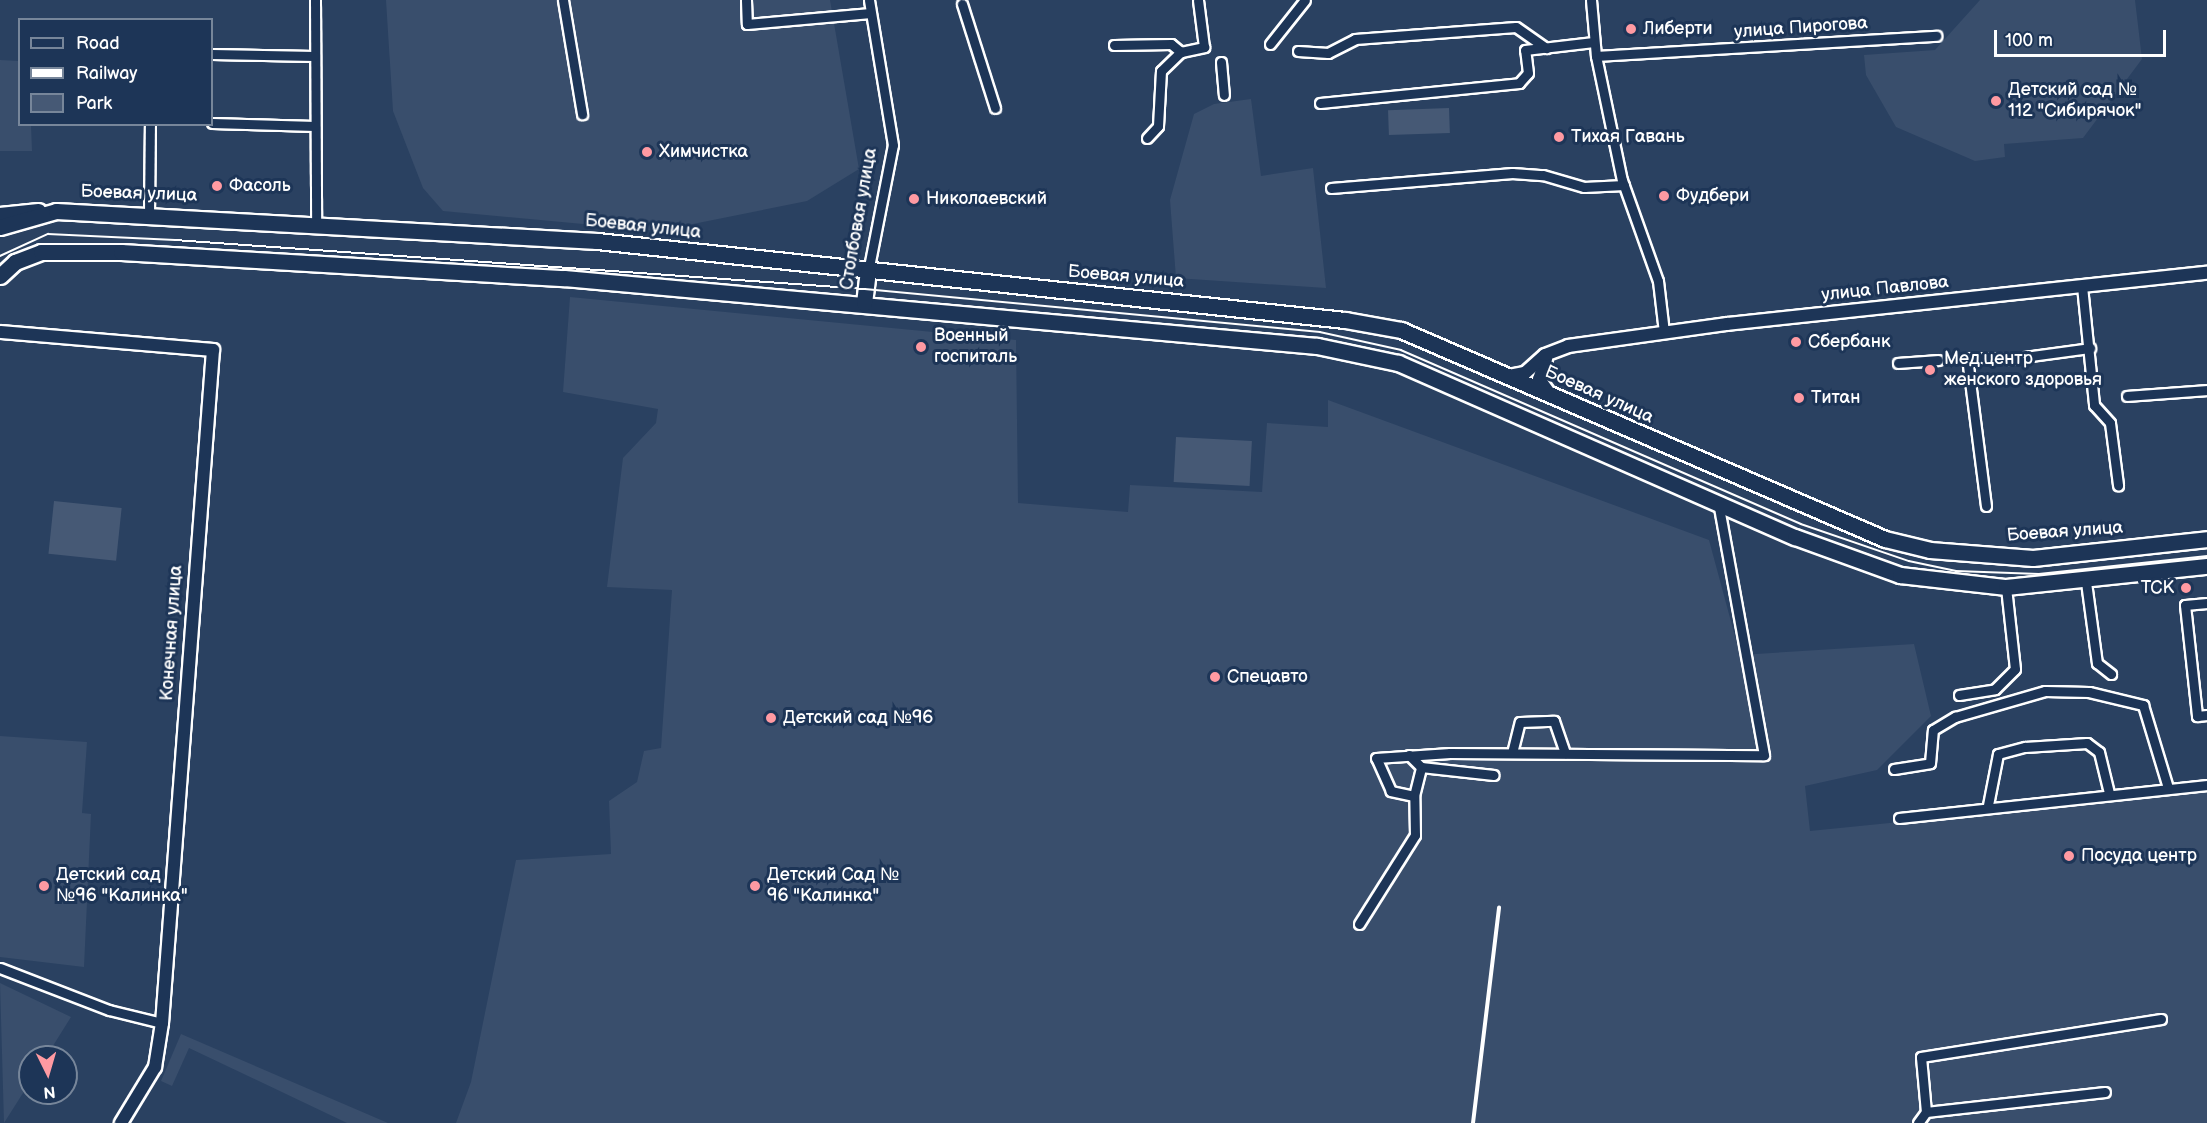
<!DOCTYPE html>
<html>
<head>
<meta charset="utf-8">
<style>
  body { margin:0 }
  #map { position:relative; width:2207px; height:1123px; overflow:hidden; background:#2a4161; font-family:"Balsamiq Sans",sans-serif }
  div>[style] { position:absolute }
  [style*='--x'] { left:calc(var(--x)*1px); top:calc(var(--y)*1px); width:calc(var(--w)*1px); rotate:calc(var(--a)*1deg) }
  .built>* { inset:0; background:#394e6c }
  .green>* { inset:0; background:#465975; transform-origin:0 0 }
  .roads { filter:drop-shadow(2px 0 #fff) drop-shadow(-2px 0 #fff) drop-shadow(0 2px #fff) drop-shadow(0 -2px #fff) }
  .minor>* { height:9px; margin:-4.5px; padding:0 4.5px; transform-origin:4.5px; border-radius:4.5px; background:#1d3557 }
  .tertiary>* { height:12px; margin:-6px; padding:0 6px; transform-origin:6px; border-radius:6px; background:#1d3557 }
  .secondary>* { height:14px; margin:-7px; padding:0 7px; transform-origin:7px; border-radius:7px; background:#1d3557 }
  .primary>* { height:15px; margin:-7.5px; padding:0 7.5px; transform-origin:7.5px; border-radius:7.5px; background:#1d3557 }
  .tram>* { height:1.5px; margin:-0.75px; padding:0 0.75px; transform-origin:0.75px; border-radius:0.75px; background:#fff }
  .rail>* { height:4px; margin:-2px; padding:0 2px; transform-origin:2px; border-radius:2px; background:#fff }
  .dots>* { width:16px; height:16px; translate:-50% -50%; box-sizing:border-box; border:3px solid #1d3557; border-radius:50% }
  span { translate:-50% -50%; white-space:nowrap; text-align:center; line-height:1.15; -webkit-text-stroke:6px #1d3557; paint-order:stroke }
  .street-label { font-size:18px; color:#fff }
  .poi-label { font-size:18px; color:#fff }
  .left { translate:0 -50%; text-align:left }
  .right { translate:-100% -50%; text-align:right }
  .legend { position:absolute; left:18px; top:18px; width:195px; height:108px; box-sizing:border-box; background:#1d3557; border:2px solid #77869a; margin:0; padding:8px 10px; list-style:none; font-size:18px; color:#fff }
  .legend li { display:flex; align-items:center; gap:12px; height:30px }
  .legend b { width:30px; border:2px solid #77869a }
  .north { position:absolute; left:18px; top:1045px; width:60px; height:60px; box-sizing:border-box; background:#1d3557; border:2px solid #77869a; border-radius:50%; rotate:175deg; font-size:16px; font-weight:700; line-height:24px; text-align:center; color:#fff }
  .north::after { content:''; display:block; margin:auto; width:21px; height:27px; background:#ff9aa2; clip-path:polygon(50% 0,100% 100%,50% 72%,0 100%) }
  .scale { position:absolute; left:1994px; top:30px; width:172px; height:27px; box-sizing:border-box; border:3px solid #fff; border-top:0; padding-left:8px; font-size:18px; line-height:21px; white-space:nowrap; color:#fff; -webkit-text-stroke:4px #1d3557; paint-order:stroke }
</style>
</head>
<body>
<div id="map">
  <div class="built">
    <i style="clip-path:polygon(386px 0,830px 0,859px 169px,807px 201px,658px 231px,443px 211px,423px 188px,393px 111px)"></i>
    <i style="clip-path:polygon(1980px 0,2135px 0,2142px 59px,2083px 138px,2004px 144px,2005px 157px,1975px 161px,1896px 127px,1866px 75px,1864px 55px,1935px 50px)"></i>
    <i style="clip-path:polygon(0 60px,19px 61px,20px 124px,31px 125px,32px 151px,0 151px)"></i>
    <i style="clip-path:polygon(1251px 99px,1261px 176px,1313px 168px,1326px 288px,1176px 278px,1170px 200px,1194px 114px,1214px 104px)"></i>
    <i style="clip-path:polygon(570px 297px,1016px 340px,1018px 503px,1128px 512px,1130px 485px,1262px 492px,1267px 423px,1328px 427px,1328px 400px,1709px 540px,1740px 655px,1914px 644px,1931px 716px,1877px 770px,1805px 786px,1810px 831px,2207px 791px,2207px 1123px,456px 1123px,471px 1082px,516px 860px,611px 854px,609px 801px,637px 782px,644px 751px,661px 748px,672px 590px,607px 587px,623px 458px,656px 423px,658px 409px,563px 392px)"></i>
    <i style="clip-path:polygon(0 736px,87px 742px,82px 813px,91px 814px,84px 967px,0 957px)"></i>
    <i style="clip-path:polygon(0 983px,71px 1017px,46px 1057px,30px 1057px,30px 1082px,4px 1123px)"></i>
    <i style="clip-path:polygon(181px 1034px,388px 1123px,347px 1123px,189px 1048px,172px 1086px,161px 1081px)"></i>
  </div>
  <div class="green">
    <i style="left:1449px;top:108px;width:25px;height:61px;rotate:88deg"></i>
    <i style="left:1176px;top:437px;width:76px;height:45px;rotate:3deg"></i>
    <i style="left:54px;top:501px;width:68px;height:53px;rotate:6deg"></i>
  </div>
  <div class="roads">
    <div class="minor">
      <i style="--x:315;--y:0;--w:223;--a:89.7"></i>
      <i style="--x:563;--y:0;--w:116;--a:80.5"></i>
      <i style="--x:746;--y:0;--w:24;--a:88"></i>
      <i style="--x:747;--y:24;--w:124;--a:-5.1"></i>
      <i style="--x:1591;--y:0;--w:56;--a:84.9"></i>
      <i style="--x:1596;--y:56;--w:127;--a:78.2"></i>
      <i style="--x:1622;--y:180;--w:107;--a:70.4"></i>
      <i style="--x:1658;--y:281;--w:51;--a:83.3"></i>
      <i style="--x:962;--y:4;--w:109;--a:72.4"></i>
      <i style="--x:1270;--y:44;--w:56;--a:-51.5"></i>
      <i style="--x:1114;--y:45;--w:57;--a:-1"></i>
      <i style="--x:1171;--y:44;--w:13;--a:39"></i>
      <i style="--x:1298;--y:51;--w:30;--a:4"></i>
      <i style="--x:1328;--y:53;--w:30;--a:-27"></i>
      <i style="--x:1355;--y:39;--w:161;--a:-4.3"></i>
      <i style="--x:1516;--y:27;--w:37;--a:35"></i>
      <i style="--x:212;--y:54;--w:102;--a:1.1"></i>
      <i style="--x:1596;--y:56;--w:341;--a:-3.4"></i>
      <i style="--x:1221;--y:62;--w:33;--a:85"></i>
      <i style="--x:1320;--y:103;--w:200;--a:-5.7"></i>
      <i style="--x:1519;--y:83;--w:13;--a:-48"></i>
      <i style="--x:1528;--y:73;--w:23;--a:-97"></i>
      <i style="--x:1525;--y:50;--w:69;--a:-6.6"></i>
      <i style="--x:212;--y:123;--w:103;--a:1.7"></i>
      <i style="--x:1147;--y:138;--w:16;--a:-47"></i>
      <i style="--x:1158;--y:126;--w:55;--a:-86.9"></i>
      <i style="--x:1161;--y:71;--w:28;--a:-44"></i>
      <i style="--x:1181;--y:52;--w:24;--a:-12"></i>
      <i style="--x:1204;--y:47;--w:47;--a:-97.3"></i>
      <i style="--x:1331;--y:188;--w:182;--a:-4.7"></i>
      <i style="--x:1512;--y:173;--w:31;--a:4"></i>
      <i style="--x:1543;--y:175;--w:43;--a:16.3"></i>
      <i style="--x:1584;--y:187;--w:40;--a:-2.9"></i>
      <i style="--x:149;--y:214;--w:90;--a:-89.4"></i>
      <i style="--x:868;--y:272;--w:129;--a:-78.9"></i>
      <i style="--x:893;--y:145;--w:147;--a:-99.4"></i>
      <i style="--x:2082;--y:286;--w:120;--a:84.2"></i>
      <i style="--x:2094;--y:405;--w:24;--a:48"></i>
      <i style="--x:2110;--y:423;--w:63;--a:82.6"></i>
      <i style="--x:1898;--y:363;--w:40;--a:-4.3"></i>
      <i style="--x:2127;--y:396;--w:80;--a:-4.3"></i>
      <i style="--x:1986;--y:506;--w:149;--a:-97.3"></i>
      <i style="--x:1967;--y:358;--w:42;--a:1.4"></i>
      <i style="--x:2009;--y:359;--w:82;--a:-7.7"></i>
      <i style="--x:2086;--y:582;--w:82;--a:82.3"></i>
      <i style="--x:2097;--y:663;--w:18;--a:38"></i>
      <i style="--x:2207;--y:603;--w:22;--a:175"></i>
      <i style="--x:2185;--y:605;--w:112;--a:83.8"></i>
      <i style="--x:2197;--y:716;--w:10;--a:-6"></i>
      <i style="--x:1959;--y:695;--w:36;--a:-9"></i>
      <i style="--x:1995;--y:689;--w:28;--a:-45"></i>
      <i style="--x:2015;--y:669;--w:82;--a:-96.3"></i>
      <i style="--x:1512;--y:753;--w:32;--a:-76"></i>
      <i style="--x:1520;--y:722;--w:34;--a:-2"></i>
      <i style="--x:1554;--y:721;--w:34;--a:71"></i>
      <i style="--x:1409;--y:755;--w:17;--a:45"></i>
      <i style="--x:1421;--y:767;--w:73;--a:6.3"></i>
      <i style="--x:1894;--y:769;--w:36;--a:-9"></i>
      <i style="--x:1930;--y:763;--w:33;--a:-85"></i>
      <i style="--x:1933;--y:730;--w:26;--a:-31"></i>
      <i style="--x:1955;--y:717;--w:94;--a:-16.1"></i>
      <i style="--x:2045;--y:691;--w:44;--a:1.3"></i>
      <i style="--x:2089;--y:692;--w:56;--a:13.5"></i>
      <i style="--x:2143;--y:705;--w:87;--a:73.2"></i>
      <i style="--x:1414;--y:796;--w:24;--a:-168"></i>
      <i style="--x:1391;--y:791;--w:36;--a:-114"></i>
      <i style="--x:1376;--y:758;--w:74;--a:-3.9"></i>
      <i style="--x:1450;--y:753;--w:314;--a:0.4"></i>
      <i style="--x:1764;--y:755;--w:257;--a:-100.3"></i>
      <i style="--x:1988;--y:805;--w:52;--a:-78.9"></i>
      <i style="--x:1998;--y:754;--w:28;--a:-15"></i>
      <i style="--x:2025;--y:747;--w:62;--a:-3.7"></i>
      <i style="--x:2087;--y:743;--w:15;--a:37"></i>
      <i style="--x:2099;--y:752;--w:42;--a:76.3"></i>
      <i style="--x:1899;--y:818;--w:310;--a:-6.1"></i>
      <i style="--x:1359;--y:924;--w:105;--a:-57.8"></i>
      <i style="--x:1415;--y:835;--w:39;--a:-91"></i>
      <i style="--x:1414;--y:796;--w:30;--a:-76"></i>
      <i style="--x:0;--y:968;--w:117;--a:21.1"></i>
      <i style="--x:109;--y:1010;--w:55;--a:13.8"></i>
      <i style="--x:1926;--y:1112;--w:55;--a:-95.2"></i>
      <i style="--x:1921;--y:1057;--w:243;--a:-9"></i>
      <i style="--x:1918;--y:1123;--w:14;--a:-54"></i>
      <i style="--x:1926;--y:1112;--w:180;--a:-6.4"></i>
    </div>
    <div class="tertiary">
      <i style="--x:0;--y:332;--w:214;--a:4.8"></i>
      <i style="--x:213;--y:350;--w:675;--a:94.33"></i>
      <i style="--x:162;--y:1023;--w:45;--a:99"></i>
      <i style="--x:155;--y:1067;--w:66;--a:121.3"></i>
      <i style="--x:1546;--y:359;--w:21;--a:109"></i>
      <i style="--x:1539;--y:379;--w:17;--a:54"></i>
      <i style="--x:1509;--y:376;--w:16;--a:-11"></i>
      <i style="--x:1525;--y:373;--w:27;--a:-42"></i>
      <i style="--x:1545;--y:355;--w:25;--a:-21"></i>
      <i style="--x:1568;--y:346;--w:161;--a:-7.9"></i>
      <i style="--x:1727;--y:324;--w:483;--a:-6.1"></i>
    </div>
    <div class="secondary">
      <i style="--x:0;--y:215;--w:39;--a:-6"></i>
    </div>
    <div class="primary">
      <i style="--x:0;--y:227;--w:58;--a:-15.9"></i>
      <i style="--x:56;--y:211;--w:542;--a:3.17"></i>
      <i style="--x:597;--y:241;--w:752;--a:6.03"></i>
      <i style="--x:1345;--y:320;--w:57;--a:10.1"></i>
      <i style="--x:1401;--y:330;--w:527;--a:23.36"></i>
      <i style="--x:1885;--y:539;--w:46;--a:13.7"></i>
      <i style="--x:1930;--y:550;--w:103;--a:4.4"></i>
      <i style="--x:2033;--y:558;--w:175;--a:-6.2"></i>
      <i style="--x:0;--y:276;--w:21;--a:-43"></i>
      <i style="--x:15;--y:262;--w:28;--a:-21"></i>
      <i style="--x:41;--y:252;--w:80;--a:0"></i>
      <i style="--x:121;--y:252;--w:444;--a:3.4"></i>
      <i style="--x:564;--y:278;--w:756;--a:5.16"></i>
      <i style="--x:1317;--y:346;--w:83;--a:11.9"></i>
      <i style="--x:1398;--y:363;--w:433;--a:23.7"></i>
      <i style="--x:1795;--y:537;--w:112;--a:19.9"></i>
      <i style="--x:1900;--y:575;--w:107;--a:6.5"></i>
      <i style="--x:2006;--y:587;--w:202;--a:-6"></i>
      <i style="--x:864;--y:303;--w:31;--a:-83"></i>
    </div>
  </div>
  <div class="tram">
    <i style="--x:0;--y:256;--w:53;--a:-24.6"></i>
    <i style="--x:48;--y:234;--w:127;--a:2.7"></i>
    <i style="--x:175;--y:240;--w:692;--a:4.06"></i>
    <i style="--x:865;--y:289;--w:457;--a:5.4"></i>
    <i style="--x:1320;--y:332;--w:83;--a:12.5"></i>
    <i style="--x:1401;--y:350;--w:436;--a:23.5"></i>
    <i style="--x:1801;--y:524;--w:114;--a:18.9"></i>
    <i style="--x:1909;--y:561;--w:48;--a:12"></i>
    <i style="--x:1956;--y:571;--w:83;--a:2.1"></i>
    <i style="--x:2039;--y:574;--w:169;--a:-6.1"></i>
  </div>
  <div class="rail">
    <i style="--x:1473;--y:1123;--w:217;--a:-83.1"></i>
  </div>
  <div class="dots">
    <i style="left:1631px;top:29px;background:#ff9aa2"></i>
    <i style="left:1996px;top:101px;background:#ff9aa2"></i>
    <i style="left:1559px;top:137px;background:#ff9aa2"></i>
    <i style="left:647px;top:152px;background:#ff9aa2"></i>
    <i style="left:217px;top:186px;background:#ff9aa2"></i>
    <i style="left:1664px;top:196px;background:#ff9aa2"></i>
    <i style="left:914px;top:199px;background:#ff9aa2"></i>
    <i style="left:1796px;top:342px;background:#ff9aa2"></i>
    <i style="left:921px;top:347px;background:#ff9aa2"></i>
    <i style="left:1930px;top:370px;background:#ff9aa2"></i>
    <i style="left:1799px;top:398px;background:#ff9aa2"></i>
    <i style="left:2186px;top:588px;background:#ff9aa2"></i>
    <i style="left:1215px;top:677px;background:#ff9aa2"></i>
    <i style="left:771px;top:718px;background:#ff9aa2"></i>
    <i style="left:2069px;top:856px;background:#ff9aa2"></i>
    <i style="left:44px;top:886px;background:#ff9aa2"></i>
    <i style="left:755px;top:886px;background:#ff9aa2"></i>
  </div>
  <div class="street-label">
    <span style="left:1801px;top:28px;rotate:-4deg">улица Пирогова</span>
    <span style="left:139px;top:194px;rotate:2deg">Боевая улица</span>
    <span style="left:859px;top:219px;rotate:-80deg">Столбовая улица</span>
    <span style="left:643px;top:227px;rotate:6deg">Боевая улица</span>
    <span style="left:1126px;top:277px;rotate:5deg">Боевая улица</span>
    <span style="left:1885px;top:289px;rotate:-6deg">улица Павлова</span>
    <span style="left:1599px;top:395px;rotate:24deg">Боевая улица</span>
    <span style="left:2065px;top:532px;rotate:-4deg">Боевая улица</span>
    <span style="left:172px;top:633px;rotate:-86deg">Конечная улица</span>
  </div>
  <div class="poi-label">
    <span class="left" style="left:1643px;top:29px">Либерти</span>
    <span class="left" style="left:2008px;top:101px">Детский сад №<br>112 "Сибирячок"</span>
    <span class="left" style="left:1571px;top:137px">Тихая Гавань</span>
    <span class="left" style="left:659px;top:152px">Химчистка</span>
    <span class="left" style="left:229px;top:186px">Фасоль</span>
    <span class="left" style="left:1676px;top:196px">Фудбери</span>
    <span class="left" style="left:926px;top:199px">Николаевский</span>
    <span class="left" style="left:934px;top:347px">Военный<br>госпиталь</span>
    <span class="left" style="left:1808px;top:342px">Сбербанк</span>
    <span class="left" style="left:1944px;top:370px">Мед.центр<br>женского здоровья</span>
    <span class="left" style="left:1811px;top:398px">Титан</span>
    <span class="right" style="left:2174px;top:588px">ТСК</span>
    <span class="left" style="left:1227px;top:677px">Спецавто</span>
    <span class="left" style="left:783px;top:718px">Детский сад №96</span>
    <span class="left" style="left:2081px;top:856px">Посуда центр</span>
    <span class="left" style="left:56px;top:886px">Детский сад<br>№96 "Калинка"</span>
    <span class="left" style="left:767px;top:886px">Детский Сад №<br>96 "Калинка"</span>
  </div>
  <ul class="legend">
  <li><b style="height:8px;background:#1d3557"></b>Road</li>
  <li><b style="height:8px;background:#fff"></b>Railway</li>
  <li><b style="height:16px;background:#465975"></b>Park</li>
  </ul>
  <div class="north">N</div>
  <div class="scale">100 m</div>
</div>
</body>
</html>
